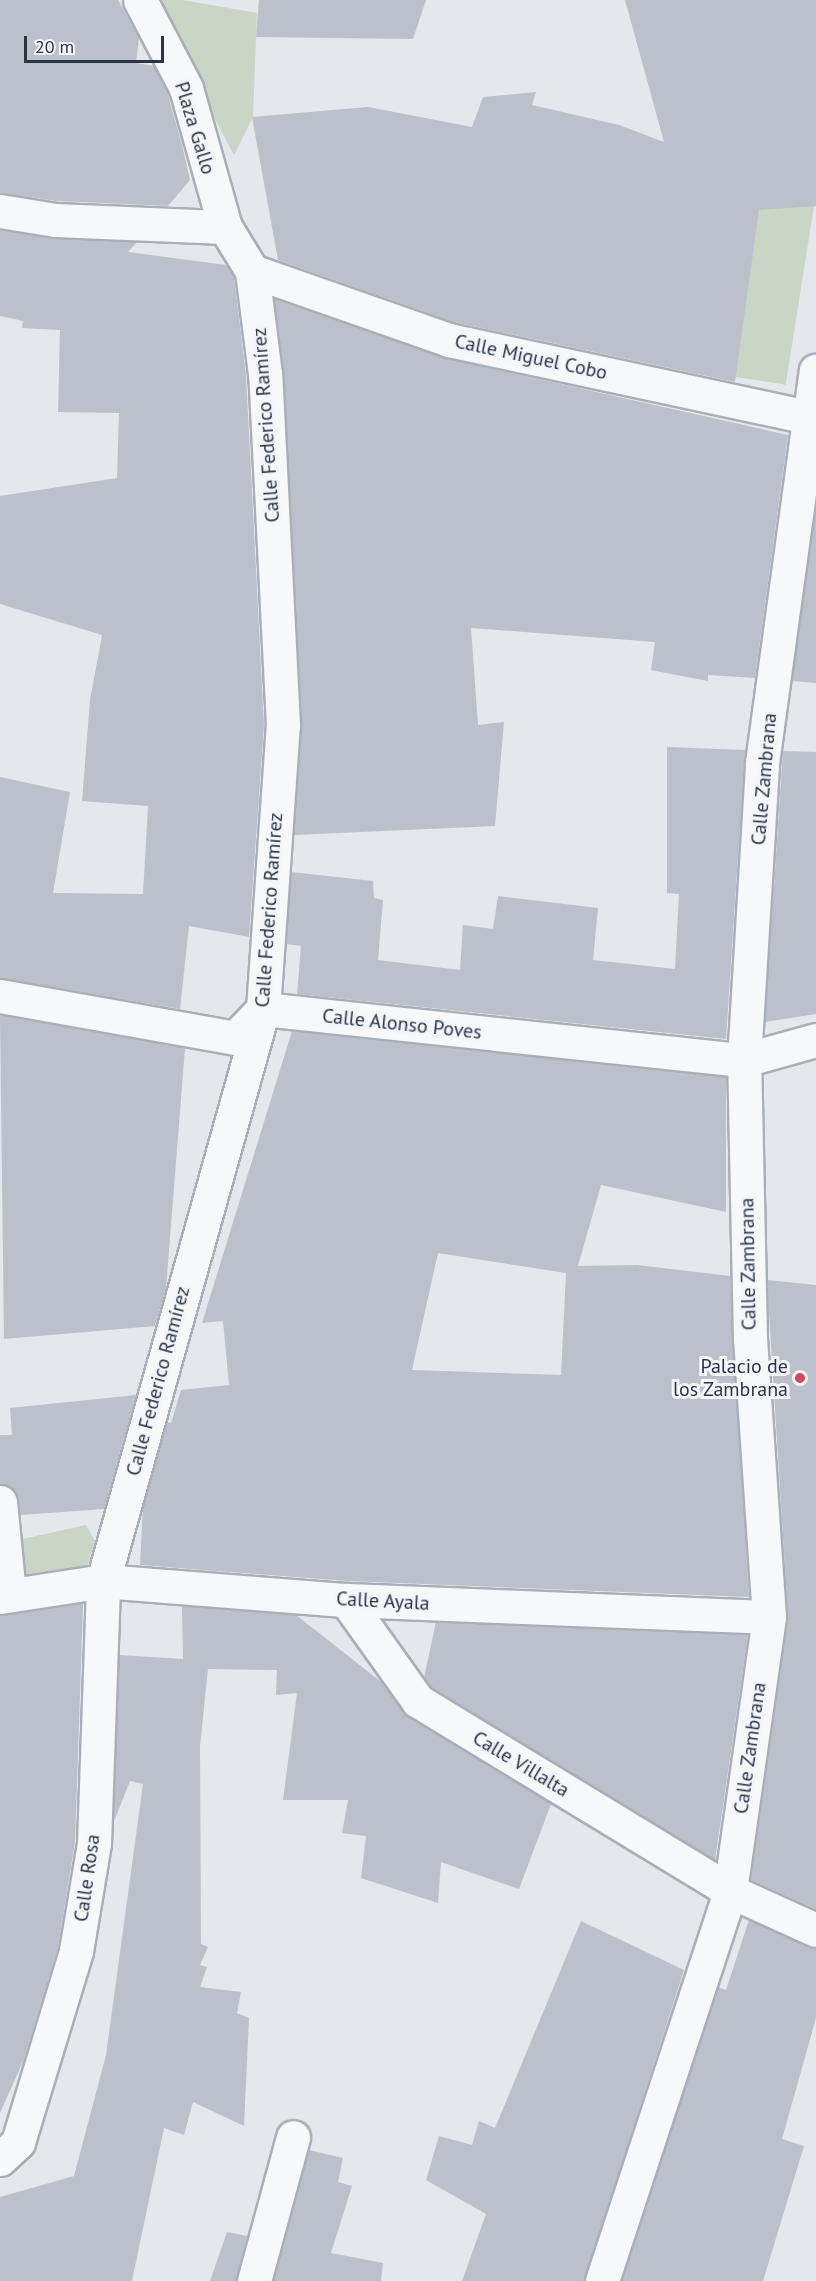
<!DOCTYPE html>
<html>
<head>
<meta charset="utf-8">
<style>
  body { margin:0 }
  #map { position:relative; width:816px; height:2281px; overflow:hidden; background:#e4e7ec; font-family:"PT Sans",sans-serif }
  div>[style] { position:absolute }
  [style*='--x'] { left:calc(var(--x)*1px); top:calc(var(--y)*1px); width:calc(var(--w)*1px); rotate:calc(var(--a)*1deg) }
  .green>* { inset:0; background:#c9d6c5; transform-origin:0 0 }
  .building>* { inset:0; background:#bbc0ca }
  .roads { filter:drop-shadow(2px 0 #a9aeb7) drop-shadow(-2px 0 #a9aeb7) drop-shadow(0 2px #a9aeb7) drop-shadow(0 -2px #a9aeb7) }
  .minor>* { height:33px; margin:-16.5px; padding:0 16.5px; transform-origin:16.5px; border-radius:16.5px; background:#f7f8fa }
  .dots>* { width:16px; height:16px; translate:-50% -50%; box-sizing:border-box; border:3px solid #f4f6f9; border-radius:50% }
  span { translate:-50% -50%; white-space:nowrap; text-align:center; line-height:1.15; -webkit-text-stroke:6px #f4f6f9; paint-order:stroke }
  .street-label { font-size:20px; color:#2b3445 }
  .poi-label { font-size:20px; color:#2b3445 }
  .right { translate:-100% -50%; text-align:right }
  .scale { position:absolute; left:24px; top:36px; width:140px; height:27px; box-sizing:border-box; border:3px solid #2b3445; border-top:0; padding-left:8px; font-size:18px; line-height:21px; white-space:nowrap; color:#2b3445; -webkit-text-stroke:4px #f4f6f9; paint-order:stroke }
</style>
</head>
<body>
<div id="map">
  <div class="green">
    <i style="clip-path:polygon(152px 0,182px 0,257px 13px,253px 117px,234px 155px)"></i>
    <i style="left:814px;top:206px;width:181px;height:55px;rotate:99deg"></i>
    <i style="clip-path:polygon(86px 1525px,95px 1541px,83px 1579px,9px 1594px,9px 1542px)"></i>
  </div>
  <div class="building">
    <i style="clip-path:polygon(0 0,118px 0,139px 38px,136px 63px,154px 66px,168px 95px,182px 145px,190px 180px,168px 206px,57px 201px,0 193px)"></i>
    <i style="clip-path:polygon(259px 0,426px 0,413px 39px,256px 37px)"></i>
    <i style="clip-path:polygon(625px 0,816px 0,816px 206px,759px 210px,735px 382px,454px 322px,278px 260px,252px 117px,368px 107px,472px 127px,483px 97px,536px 92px,532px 105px,619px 125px,664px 142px)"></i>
    <i style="clip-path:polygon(0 230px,54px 239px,137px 242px,128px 252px,226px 265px,234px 277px,246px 376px,264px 725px,249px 937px,189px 926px,180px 1009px,0 978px,0 777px,70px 792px,53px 893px,143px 894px,148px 806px,82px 801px,90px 700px,102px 635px,0 604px,0 496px,117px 478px,119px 413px,58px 412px,60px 330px,22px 328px,23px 321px,0 316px)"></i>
    <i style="clip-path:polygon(274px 299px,445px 358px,788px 435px,755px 678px,708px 675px,708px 681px,651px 670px,655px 642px,471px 628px,478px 725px,504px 722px,495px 826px,294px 835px,302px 724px,284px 373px)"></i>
    <i style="clip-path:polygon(816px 508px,816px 683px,792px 681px)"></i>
    <i style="clip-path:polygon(667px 747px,745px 750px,726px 1039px,297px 994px,301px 946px,286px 944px,291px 872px,373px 881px,374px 898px,383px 900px,378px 960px,460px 970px,463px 925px,493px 929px,498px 896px,598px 908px,593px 960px,675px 969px,679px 894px,667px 893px)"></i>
    <i style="clip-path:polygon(783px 751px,816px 752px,816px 1014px,765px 1022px)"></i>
    <i style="clip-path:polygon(0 1015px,185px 1048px,166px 1288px,155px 1326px,4px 1339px)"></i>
    <i style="clip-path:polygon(evenodd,292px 1031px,726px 1077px,726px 1212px,601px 1185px,578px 1266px,637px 1265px,730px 1276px,749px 1597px,347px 1581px,140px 1565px,143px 1506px,167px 1422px,171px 1423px,181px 1390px,229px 1385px,223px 1321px,202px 1323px,292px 1031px,438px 1253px,566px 1273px,561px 1375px,412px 1370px,438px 1253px)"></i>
    <i style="clip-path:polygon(767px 1280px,816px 1285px,816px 1909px,751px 1880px,788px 1617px)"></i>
    <i style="clip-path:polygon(136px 1395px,104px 1509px,20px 1515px,16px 1492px,0 1484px,0 1435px,12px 1435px,10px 1408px)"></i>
    <i style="clip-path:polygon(83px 1603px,75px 1842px,58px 1947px,24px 2059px,0 2113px,0 1615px)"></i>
    <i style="clip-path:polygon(182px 1606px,296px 1615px,380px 1681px,408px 1717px,551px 1804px,519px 1889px,441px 1862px,438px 1903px,361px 1878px,366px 1836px,342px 1833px,348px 1800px,283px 1800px,297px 1693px,276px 1695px,277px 1670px,208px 1669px,200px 1746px,201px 1944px,208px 1947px,200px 1965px,207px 1967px,200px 1987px,241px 1992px,237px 2013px,249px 2018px,244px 2126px,193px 2102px,184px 2135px,164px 2128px,132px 2281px,0 2281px,0 2197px,74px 2176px,106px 2055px,143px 1784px,130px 1781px,113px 1824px,119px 1655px,183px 1659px)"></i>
    <i style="clip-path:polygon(436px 1622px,748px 1635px,715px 1860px,431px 1687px,424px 1678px)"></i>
    <i style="clip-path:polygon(749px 1920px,816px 1948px,816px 2018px,782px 2139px,804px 2146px,763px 2281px,622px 2281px,718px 1987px,726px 1990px)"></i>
    <i style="clip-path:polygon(581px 1921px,684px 1970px,584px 2281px,462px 2281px,486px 2214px,426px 2180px,439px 2136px,472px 2145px,479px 2121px,495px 2128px)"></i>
    <i style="clip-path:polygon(309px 2150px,343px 2158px,338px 2182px,352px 2186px,331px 2253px,383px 2263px,381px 2281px,273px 2281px)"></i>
    <i style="clip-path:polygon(227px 2232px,247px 2236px,236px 2281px,210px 2281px)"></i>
  </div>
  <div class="roads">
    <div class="minor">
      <i style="--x:0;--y:211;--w:56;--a:9.3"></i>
      <i style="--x:55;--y:220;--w:170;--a:2.4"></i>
      <i style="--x:252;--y:271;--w:209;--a:19.3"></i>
      <i style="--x:449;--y:340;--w:375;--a:12.1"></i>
      <i style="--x:0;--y:996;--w:239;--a:10.1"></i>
      <i style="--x:235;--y:1038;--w:40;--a:-46"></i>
      <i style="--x:263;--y:1009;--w:484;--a:6.1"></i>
      <i style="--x:744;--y:1060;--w:75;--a:-15.5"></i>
      <i style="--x:0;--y:1502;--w:92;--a:84.4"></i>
      <i style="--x:0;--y:1597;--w:104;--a:-8.8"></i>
      <i style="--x:103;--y:1581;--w:244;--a:4.5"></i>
      <i style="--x:346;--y:1600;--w:423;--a:2.3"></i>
      <i style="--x:346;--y:1600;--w:124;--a:54.5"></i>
      <i style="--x:418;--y:1701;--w:365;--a:31.3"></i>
      <i style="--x:730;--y:1891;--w:94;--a:24.4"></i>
      <i style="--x:0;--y:2159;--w:25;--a:-43"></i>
      <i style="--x:18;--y:2142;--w:200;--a:-73.1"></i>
      <i style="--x:76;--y:1951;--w:109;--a:-80.5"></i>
      <i style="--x:94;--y:1844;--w:263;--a:-88"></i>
      <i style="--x:103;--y:1581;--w:594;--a:-74.37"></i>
      <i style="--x:263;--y:1009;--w:285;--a:-86"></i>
      <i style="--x:283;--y:725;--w:351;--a:-92.9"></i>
      <i style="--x:265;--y:374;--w:104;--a:-97.2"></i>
      <i style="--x:252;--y:271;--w:52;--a:-121.5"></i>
      <i style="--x:225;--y:227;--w:144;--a:-105.7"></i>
      <i style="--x:186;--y:88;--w:99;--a:-117.6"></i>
      <i style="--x:254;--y:2281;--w:149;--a:-74.8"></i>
      <i style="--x:602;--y:2281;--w:410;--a:-71.8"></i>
      <i style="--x:730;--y:1891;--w:277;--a:-81.9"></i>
      <i style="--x:769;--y:1617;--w:279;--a:-93.9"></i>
      <i style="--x:750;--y:1339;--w:279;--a:-91.2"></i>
      <i style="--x:744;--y:1060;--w:298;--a:-86.5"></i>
      <i style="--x:762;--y:763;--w:396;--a:-82.2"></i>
    </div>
  </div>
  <div class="dots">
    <i style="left:800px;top:1378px;background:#d1495b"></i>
  </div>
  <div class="street-label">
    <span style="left:195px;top:128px;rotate:73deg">Plaza Gallo</span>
    <span style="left:531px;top:357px;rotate:12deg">Calle Miguel Cobo</span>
    <span style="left:266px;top:425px;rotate:-94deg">Calle Federico Ramírez</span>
    <span style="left:764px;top:779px;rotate:-85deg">Calle Zambrana</span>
    <span style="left:269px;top:910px;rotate:-86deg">Calle Federico Ramírez</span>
    <span style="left:402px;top:1024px;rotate:6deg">Calle Alonso Poves</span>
    <span style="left:748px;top:1264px;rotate:-91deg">Calle Zambrana</span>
    <span style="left:158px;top:1381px;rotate:-75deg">Calle Federico Ramírez</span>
    <span style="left:383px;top:1601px;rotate:3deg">Calle Ayala</span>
    <span style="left:750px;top:1748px;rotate:-82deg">Calle Zambrana</span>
    <span style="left:521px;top:1764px;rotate:31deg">Calle Villalta</span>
    <span style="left:87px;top:1878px;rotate:-82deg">Calle Rosa</span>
  </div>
  <div class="poi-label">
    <span class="right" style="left:788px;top:1378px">Palacio de<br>los Zambrana</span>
  </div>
  <div class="scale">20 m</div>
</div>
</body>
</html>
